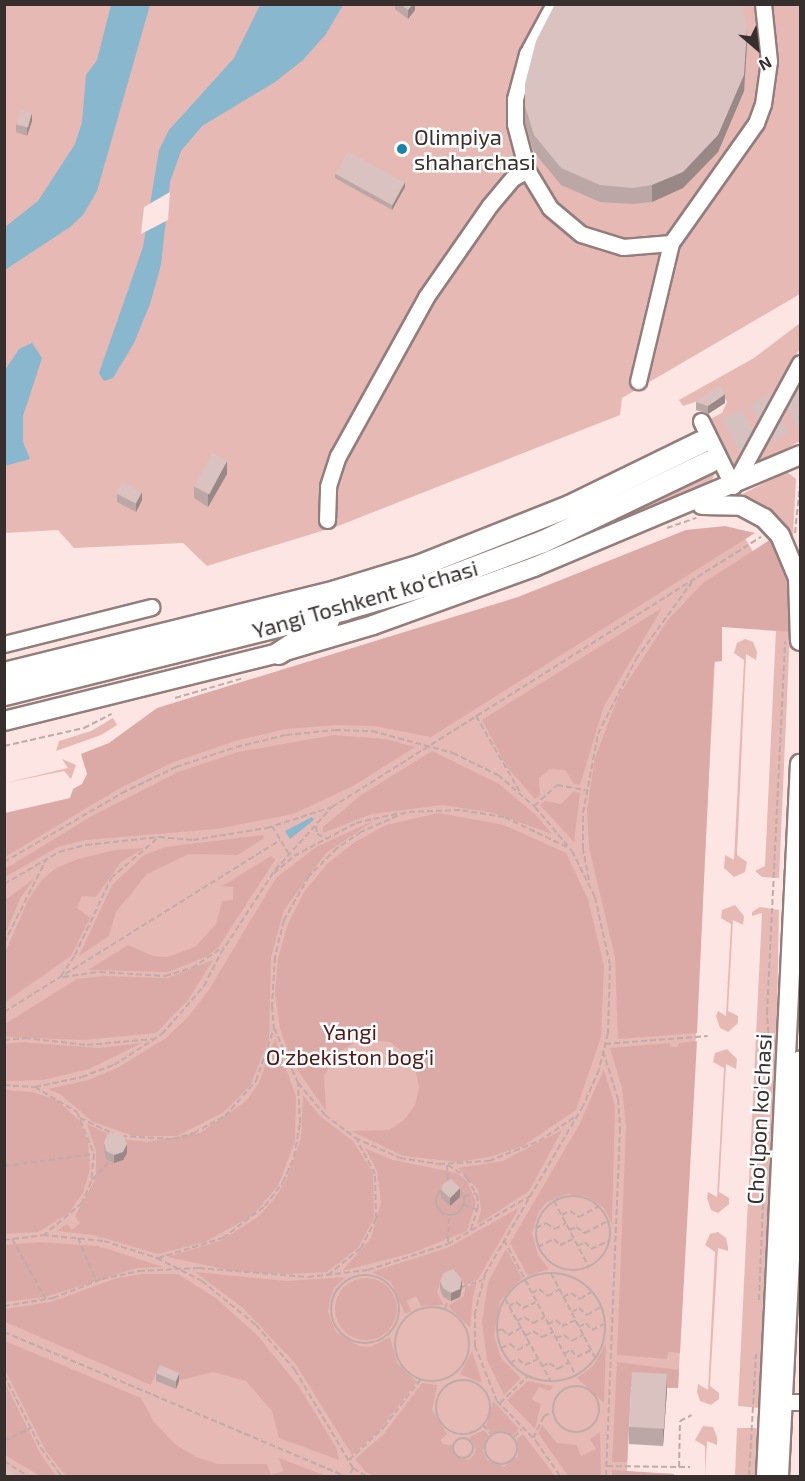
<!DOCTYPE html>
<html>
<head>
<meta charset="utf-8">
<style>
  body { margin:0 }
  #map { position:relative; width:805px; height:1481px; overflow:hidden; background:#fce5e3; font-family:"Exo 2",sans-serif }
  div>[style] { position:absolute }
  [style*='--x'] { left:calc(var(--x)*1px); top:calc(var(--y)*1px); width:calc(var(--w)*1px); rotate:calc(var(--a)*1deg) }
  .green>* { inset:0; background:#e7b9b4 }
  .forest>* { inset:0; background:#dcaaa6 }
  .round { border-radius:50% }
  .water>* { inset:0; background:#88b7ce }
  .pier>* { inset:0; background:#fce5e3 }
  .highway-tunnel>* { height:21px; margin-top:-10.5px; transform-origin:0; background:repeating-linear-gradient(90deg,#d5c1bf 0 21px,transparent 0 31px) }
  .path>* { height:2px; margin-top:-1px; transform-origin:0; background:repeating-linear-gradient(90deg,#beacaa 0 6px,transparent 0 9px) }
  .path>.ring { margin:-1px; padding:0; box-sizing:content-box; background:none; border:2px solid #beacaa; border-radius:50% }
  .roads { filter:drop-shadow(2px 0 #937e7c) drop-shadow(-2px 0 #937e7c) drop-shadow(0 2px #937e7c) drop-shadow(0 -2px #937e7c) }
  .minor>* { height:15px; margin:-7.5px; padding:0 7.5px; transform-origin:7.5px; border-radius:7.5px; background:#fff }
  .major>* { height:18px; margin:-9px; padding:0 9px; transform-origin:9px; border-radius:9px; background:#fff }
  .highway>* { height:21px; margin:-10.5px; padding:0 10.5px; transform-origin:10.5px; border-radius:10.5px; background:#fff }
  .wall>* { inset:0; background:#bba7a5 }
  .shaded-wall>* { inset:0; background:#988886 }
  .building>* { inset:0; background:#d9c2c0; transform-origin:0 0 }
  .dots>* { width:16px; height:16px; translate:-50% -50%; box-sizing:border-box; border:3px solid #fff; border-radius:50% }
  span { translate:-50% -50%; white-space:nowrap; text-align:center; line-height:1.15; -webkit-text-stroke:5px #fff; paint-order:stroke }
  .poi-label { font-size:22px; color:#372f2e }
  .left { translate:0 -50%; text-align:left }
  .street-label { font-size:22px; color:#372f2e }
  .park-label { font-size:22px; color:#541818 }
  .frame { position:absolute; inset:0; border:6px solid #372f2e; pointer-events:none }
  .north { position:absolute; left:727px; top:18px; width:60px; height:60px; -webkit-text-stroke:4px #fff; paint-order:stroke; rotate:152deg; font-size:16px; font-weight:700; line-height:24px; text-align:center; color:#372f2e }
  .north::after { content:''; display:block; margin:auto; width:21px; height:27px; background:#372f2e; clip-path:polygon(50% 0,100% 100%,50% 72%,0 100%) }
</style>
</head>
<body>
<div id="map">
  <div class="green">
    <i style="clip-path:polygon(4px 5px,800px 5px,800px 294px,622px 398px,620px 415px,338px 526px,207px 566px,183px 543px,74px 548px,58px 530px,5px 533px)"></i>
    <i style="clip-path:polygon(800px 323px,800px 348px,734px 468px,710px 419px,722px 413px,727px 402px,722px 393px,683px 406px,679px 400px,754px 358px)"></i>
    <i style="clip-path:polygon(800px 373px,800px 441px,747px 471px)"></i>
    <i style="clip-path:polygon(699px 432px,717px 469px,709px 486px,534px 560px,401px 607px,400px 604px,569px 542px,714px 470px,696px 434px)"></i>
    <i style="clip-path:polygon(787px 472px,796px 479px,793px 536px,765px 509px,734px 498px)"></i>
    <i style="clip-path:polygon(743px 535px,754px 553px,758px 551px,717px 620px,678px 1388px,631px 1387px,627px 1471px,674px 1476px,5px 1476px,5px 834px,132px 775px)"></i>
    <i style="clip-path:polygon(776px 629px,790px 632px,779px 878px,762px 877px,755px 871px,765px 866px)"></i>
    <i style="clip-path:polygon(745px 639px,753px 642px,757px 652px,756px 660px,746px 654px,737px 855px,747px 862px,745px 872px,734px 877px,724px 868px,725px 855px,734px 860px,744px 660px,734px 653px,737px 643px)"></i>
    <i style="clip-path:polygon(113px 718px,117px 725px,101px 735px,56px 751px,59px 741px,91px 731px)"></i>
    <i style="clip-path:polygon(62px 759px,76px 765px,71px 779px,64px 771px,5px 783px,68px 768px)"></i>
    <i style="clip-path:polygon(735px 905px,744px 916px,743px 925px,733px 920px,728px 1011px,738px 1016px,738px 1023px,728px 1032px,720px 1028px,716px 1016px,718px 1011px,726px 1016px,731px 924px,721px 918px,722px 910px)"></i>
    <i style="clip-path:polygon(760px 907px,779px 910px,776px 1066px,760px 1408px,738px 1406px,762px 913px,752px 916px,752px 912px)"></i>
    <i style="clip-path:polygon(727px 1049px,737px 1059px,736px 1069px,726px 1064px,719px 1192px,729px 1198px,729px 1204px,718px 1213px,711px 1210px,707px 1198px,708px 1192px,717px 1197px,724px 1068px,713px 1062px,715px 1053px)"></i>
    <i style="clip-path:polygon(718px 1232px,726px 1238px,728px 1247px,728px 1251px,718px 1248px,710px 1386px,719px 1393px,719px 1399px,711px 1405px,700px 1401px,697px 1392px,698px 1384px,708px 1390px,715px 1252px,705px 1245px,710px 1234px)"></i>
    <i style="clip-path:polygon(703px 1426px,713px 1427px,717px 1437px,717px 1445px,707px 1441px,705px 1476px,705px 1446px,695px 1440px)"></i>
    <i style="clip-path:polygon(737px 1428px,756px 1428px,761px 1433px,758px 1476px,735px 1476px)"></i>
  </div>
  <div class="forest">
    <i style="clip-path:polygon(725px 526px,755px 533px,431px 737px,374px 726px,337px 725px,286px 729px,235px 741px,174px 762px,120px 788px,5px 857px,5px 813px,70px 798px,73px 789px,82px 784px,87px 774px,81px 754px,109px 743px,157px 708px,518px 597px,686px 530px)"></i>
    <i style="clip-path:polygon(776px 536px,784px 550px,794px 598px,790px 632px,722px 627px,722px 661px,714px 662px,697px 1033px,618px 1039px,615px 957px,589px 848px,587px 810px,595px 758px,618px 697px,667px 621px,703px 583px)"></i>
    <i style="clip-path:polygon(662px 608px,604px 706px,580px 785px,574px 784px,565px 770px,550px 769px,539px 778px,540px 795px,535px 799px,507px 767px,482px 720px)"></i>
    <i style="clip-path:polygon(334px 735px,386px 739px,415px 747px,353px 786px,293px 814px,216px 829px,85px 840px,58px 847px,5px 877px,5px 869px,90px 817px,178px 772px,238px 752px)"></i>
    <i style="clip-path:polygon(432px 751px,499px 784px,535px 814px,552px 834px,493px 813px,443px 805px,372px 814px,323px 833px,323px 827px,361px 795px)"></i>
    <i style="clip-path:polygon(574px 791px,580px 793px,574px 842px,540px 805px,545px 801px,561px 804px)"></i>
    <i style="clip-path:polygon(438px 813px,504px 825px,566px 853px,588px 899px,604px 966px,601px 1037px,576px 1110px,523px 1146px,490px 1157px,458px 1162px,403px 1156px,351px 1131px,389px 1130px,404px 1120px,415px 1105px,419px 1087px,415px 1068px,405px 1053px,390px 1042px,362px 1039px,338px 1052px,324px 1076px,326px 1111px,292px 1062px,280px 1029px,275px 994px,278px 958px,288px 924px,304px 892px,327px 864px,355px 842px,386px 825px)"></i>
    <i style="clip-path:polygon(375px 820px,326px 853px,284px 910px,271px 957px,269px 1039px,250px 1086px,224px 1112px,177px 1136px,134px 1136px,93px 1122px,60px 1094px,48px 1089px,88px 1080px,119px 1067px,166px 1038px,189px 1016px,210px 988px,276px 878px,316px 847px)"></i>
    <i style="clip-path:polygon(263px 835px,264px 838px,238px 855px,189px 854px,147px 874px,116px 912px,109px 936px,79px 956px,112px 885px,144px 855px,165px 847px)"></i>
    <i style="clip-path:polygon(144px 848px,121px 862px,96px 897px,82px 896px,77px 908px,90px 918px,71px 956px,5px 1002px,5px 953px,28px 900px,42px 880px,56px 868px,78px 859px,115px 850px)"></i>
    <i style="clip-path:polygon(271px 856px,275px 860px,218px 948px,206px 957px,168px 972px,88px 970px,128px 945px,153px 956px,167px 957px,195px 947px,216px 924px,222px 901px,233px 900px,233px 887px,222px 886px)"></i>
    <i style="clip-path:polygon(35px 878px,21px 897px,5px 934px,5px 900px)"></i>
    <i style="clip-path:polygon(213px 960px,188px 1000px,156px 1033px,84px 1040px,5px 1037px,5px 1024px,77px 979px,104px 976px,168px 978px)"></i>
    <i style="clip-path:polygon(275px 1038px,296px 1096px,295px 1141px,278px 1186px,252px 1216px,205px 1242px,158px 1254px,93px 1235px,57px 1231px,67px 1224px,72px 1230px,80px 1223px,75px 1216px,96px 1178px,96px 1151px,87px 1124px,117px 1138px,147px 1142px,200px 1133px,246px 1101px,259px 1083px)"></i>
    <i style="clip-path:polygon(697px 1041px,680px 1353px,668px 1352px,667px 1359px,617px 1355px,626px 1127px,622px 1088px,610px 1048px,670px 1043px,670px 1047px,678px 1047px,679px 1043px)"></i>
    <i style="clip-path:polygon(21px 1042px,99px 1048px,142px 1043px,89px 1069px,43px 1080px,5px 1081px,5px 1044px)"></i>
    <i style="clip-path:polygon(604px 1069px,615px 1106px,612px 1224px,604px 1208px,588px 1197px,567px 1194px,547px 1202px,539px 1211px,532px 1233px,538px 1255px,549px 1269px,528px 1276px,510px 1243px,579px 1125px)"></i>
    <i style="clip-path:polygon(5px 1090px,32px 1092px,57px 1100px,80px 1121px,88px 1142px,90px 1169px,83px 1193px,69px 1213px,38px 1232px,5px 1234px)"></i>
    <i style="clip-path:polygon(303px 1095px,320px 1116px,353px 1141px,373px 1173px,374px 1218px,358px 1248px,327px 1272px,288px 1274px,233px 1271px,167px 1257px,220px 1241px,258px 1217px,274px 1199px,286px 1180px,301px 1138px)"></i>
    <i style="clip-path:polygon(562px 1130px,529px 1191px,477px 1225px,481px 1210px,478px 1190px,458px 1168px,503px 1161px)"></i>
    <i style="clip-path:polygon(365px 1148px,393px 1160px,457px 1173px,467px 1181px,476px 1202px,467px 1231px,412px 1253px,342px 1271px,371px 1238px,381px 1202px,377px 1171px)"></i>
    <i style="clip-path:polygon(519px 1208px,478px 1279px,465px 1285px,460px 1278px,452px 1276px,440px 1283px,437px 1292px,444px 1305px,421px 1306px,416px 1296px,407px 1301px,411px 1311px,405px 1314px,391px 1282px,372px 1272px,447px 1248px)"></i>
    <i style="clip-path:polygon(38px 1242px,98px 1246px,163px 1267px,137px 1268px,45px 1297px,5px 1302px,5px 1245px)"></i>
    <i style="clip-path:polygon(506px 1249px,522px 1278px,500px 1301px,494px 1336px,501px 1358px,521px 1378px,504px 1395px,487px 1360px,482px 1323px,488px 1282px)"></i>
    <i style="clip-path:polygon(195px 1272px,287px 1281px,346px 1277px,334px 1288px,330px 1299px,328px 1312px,336px 1332px,359px 1346px,370px 1347px,390px 1337px,397px 1363px,417px 1382px,379px 1431px,352px 1455px,295px 1363px,243px 1308px)"></i>
    <i style="clip-path:polygon(143px 1274px,178px 1274px,217px 1299px,258px 1336px,300px 1388px,337px 1449px,339px 1460px,279px 1438px,272px 1411px,246px 1381px,213px 1372px,181px 1380px,157px 1371px,151px 1385px,5px 1322px,4px 1309px,51px 1302px,117px 1278px)"></i>
    <i class="round" style="left:335px;top:1278px;width:62px;height:62px"></i>
    <i style="clip-path:polygon(477px 1283px,473px 1296px,470px 1328px,448px 1306px,464px 1296px,465px 1288px)"></i>
    <i style="clip-path:polygon(5px 1341px,141px 1398px,154px 1422px,175px 1444px,196px 1457px,218px 1464px,267px 1464px,271px 1475px,283px 1471px,279px 1458px,326px 1476px,66px 1476px,46px 1451px,5px 1370px)"></i>
    <i style="clip-path:polygon(606px 1343px,604px 1403px,577px 1378px,593px 1366px)"></i>
    <i style="clip-path:polygon(472px 1351px,476px 1363px,482px 1383px,460px 1374px)"></i>
    <i style="clip-path:polygon(617px 1362px,679px 1370px,678px 1388px,631px 1387px,627px 1462px,612px 1462px)"></i>
    <i style="clip-path:polygon(4px 1381px,40px 1453px,56px 1476px,40px 1476px,5px 1455px)"></i>
    <i style="clip-path:polygon(528px 1381px,553px 1386px,550px 1391px,539px 1387px,532px 1399px,541px 1404px,535px 1429px,507px 1400px)"></i>
    <i style="clip-path:polygon(422px 1383px,437px 1385px,432px 1410px,447px 1434px,441px 1439px,442px 1444px,453px 1445px,455px 1456px,468px 1460px,474px 1455px,476px 1449px,469px 1437px,484px 1430px,489px 1436px,483px 1450px,487px 1460px,504px 1467px,518px 1456px,517px 1439px,523px 1434px,555px 1476px,373px 1476px,366px 1472px,355px 1459px,383px 1435px)"></i>
    <i style="clip-path:polygon(493px 1401px,519px 1429px,512px 1436px,500px 1431px,492px 1433px,486px 1427px)"></i>
    <i style="clip-path:polygon(542px 1425px,557px 1443px,577px 1445px,581px 1456px,596px 1449px,590px 1439px,600px 1432px,601px 1476px,568px 1476px,538px 1433px)"></i>
    <i style="clip-path:polygon(612px 1470px,674px 1474px,674px 1476px,612px 1476px)"></i>
  </div>
  <div class="water">
    <i style="clip-path:polygon(111px 5px,150px 5px,97px 191px,83px 215px,70px 227px,5px 270px,5px 227px,38px 201px,75px 144px,82px 122px,86px 75px,97px 60px)"></i>
    <i style="clip-path:polygon(260px 5px,343px 5px,326px 34px,303px 60px,275px 82px,202px 126px,181px 151px,170px 182px,161px 265px,150px 304px,134px 343px,113px 378px,104px 381px,99px 373px,143px 247px,159px 150px,169px 130px,234px 58px)"></i>
    <i style="clip-path:polygon(32px 343px,42px 358px,23px 416px,23px 442px,30px 459px,5px 466px,5px 370px,19px 349px)"></i>
    <i style="clip-path:polygon(312px 817px,314px 820px,290px 839px,285px 831px)"></i>
  </div>
  <div class="pier">
    <i style="clip-path:polygon(170px 192px,168px 220px,141px 234px,144px 207px)"></i>
  </div>
  <div class="highway-tunnel">
    <i style="--x:700;--y:442;--w:113;--a:-27.5"></i>
    <i style="--x:710;--y:461;--w:102;--a:-27.6"></i>
  </div>
  <div class="path">
    <i style="--x:667;--y:528;--w:31;--a:-19"></i>
    <i style="--x:795;--y:533;--w:48;--a:-84.1"></i>
    <i style="--x:175;--y:698;--w:72;--a:-16.2"></i>
    <i style="--x:476;--y:716;--w:88;--a:59.9"></i>
    <i style="--x:4;--y:746;--w:82;--a:-12.7"></i>
    <i style="--x:84;--y:728;--w:31;--a:-27"></i>
    <i style="--x:534;--y:806;--w:31;--a:-42"></i>
    <i style="--x:557;--y:785;--w:29;--a:10"></i>
    <i style="--x:272;--y:826;--w:33;--a:59"></i>
    <i style="--x:316;--y:826;--w:8;--a:83"></i>
    <i style="--x:317;--y:834;--w:10;--a:24"></i>
    <i style="--x:567;--y:847;--w:70;--a:-154.5"></i>
    <i style="--x:504;--y:817;--w:45;--a:-171"></i>
    <i style="--x:460;--y:810;--w:54;--a:177.9"></i>
    <i style="--x:406;--y:812;--w:49;--a:156"></i>
    <i style="--x:361;--y:832;--w:29;--a:146"></i>
    <i style="--x:337;--y:848;--w:40;--a:135"></i>
    <i style="--x:309;--y:876;--w:51;--a:119.6"></i>
    <i style="--x:284;--y:920;--w:38;--a:104"></i>
    <i style="--x:275;--y:957;--w:49;--a:93.5"></i>
    <i style="--x:272;--y:1006;--w:22;--a:85"></i>
    <i style="--x:274;--y:1028;--w:60;--a:66.4"></i>
    <i style="--x:298;--y:1083;--w:42;--a:49.8"></i>
    <i style="--x:325;--y:1115;--w:38;--a:37"></i>
    <i style="--x:355;--y:1138;--w:49;--a:24"></i>
    <i style="--x:400;--y:1158;--w:39;--a:9"></i>
    <i style="--x:439;--y:1164;--w:50;--a:-3.4"></i>
    <i style="--x:489;--y:1161;--w:54;--a:-21.8"></i>
    <i style="--x:539;--y:1141;--w:43;--a:-33.7"></i>
    <i style="--x:4;--y:862;--w:137;--a:-30.3"></i>
    <i style="--x:122;--y:793;--w:60;--a:-25.7"></i>
    <i style="--x:176;--y:767;--w:63;--a:-18.4"></i>
    <i style="--x:236;--y:747;--w:51;--a:-13.5"></i>
    <i style="--x:286;--y:735;--w:49;--a:-5.8"></i>
    <i style="--x:335;--y:730;--w:37;--a:2"></i>
    <i style="--x:372;--y:731;--w:84;--a:15.2"></i>
    <i style="--x:453;--y:753;--w:50;--a:26.1"></i>
    <i style="--x:498;--y:775;--w:49;--a:40.9"></i>
    <i style="--x:535;--y:807;--w:57;--a:49.9"></i>
    <i style="--x:572;--y:851;--w:51;--a:63.4"></i>
    <i style="--x:595;--y:897;--w:70;--a:77.6"></i>
    <i style="--x:610;--y:965;--w:68;--a:91.7"></i>
    <i style="--x:608;--y:1033;--w:38;--a:104"></i>
    <i style="--x:599;--y:1070;--w:39;--a:114"></i>
    <i style="--x:583;--y:1106;--w:194;--a:120.3"></i>
    <i style="--x:485;--y:1274;--w:40;--a:104.4"></i>
    <i style="--x:475;--y:1313;--w:33;--a:90"></i>
    <i style="--x:475;--y:1346;--w:59;--a:68.2"></i>
    <i style="--x:497;--y:1401;--w:56;--a:45.7"></i>
    <i style="--x:536;--y:1441;--w:42;--a:55.6"></i>
    <i style="--x:274;--y:873;--w:26;--a:-40"></i>
    <i style="--x:294;--y:856;--w:70;--a:-28"></i>
    <i style="--x:356;--y:823;--w:45;--a:-12.8"></i>
    <i style="--x:589;--y:880;--w:32;--a:-101"></i>
    <i style="--x:583;--y:849;--w:36;--a:-90"></i>
    <i style="--x:583;--y:813;--w:80;--a:-79.2"></i>
    <i style="--x:598;--y:734;--w:84;--a:-63.1"></i>
    <i style="--x:636;--y:659;--w:95;--a:-54"></i>
    <i style="--x:4;--y:884;--w:64;--a:-30.2"></i>
    <i style="--x:59;--y:852;--w:28;--a:-15"></i>
    <i style="--x:86;--y:845;--w:73;--a:-6.3"></i>
    <i style="--x:159;--y:837;--w:34;--a:5"></i>
    <i style="--x:193;--y:840;--w:75;--a:-9.2"></i>
    <i style="--x:267;--y:828;--w:68;--a:-17.9"></i>
    <i style="--x:4;--y:943;--w:95;--a:-63.2"></i>
    <i style="--x:61;--y:976;--w:25;--a:-56"></i>
    <i style="--x:75;--y:955;--w:85;--a:-64.9"></i>
    <i style="--x:111;--y:878;--w:63;--a:-40.5"></i>
    <i style="--x:63;--y:977;--w:37;--a:-8"></i>
    <i style="--x:100;--y:972;--w:65;--a:3.5"></i>
    <i style="--x:165;--y:976;--w:28;--a:-17"></i>
    <i style="--x:192;--y:968;--w:37;--a:-34"></i>
    <i style="--x:4;--y:1012;--w:325;--a:-31.9"></i>
    <i style="--x:4;--y:1040;--w:21;--a:-5"></i>
    <i style="--x:25;--y:1038;--w:62;--a:6.4"></i>
    <i style="--x:87;--y:1045;--w:66;--a:-5.2"></i>
    <i style="--x:605;--y:1044;--w:103;--a:-4.4"></i>
    <i style="--x:603;--y:1051;--w:50;--a:72.6"></i>
    <i style="--x:618;--y:1099;--w:29;--a:86"></i>
    <i style="--x:620;--y:1128;--w:348;--a:92.3"></i>
    <i style="--x:770;--y:1060;--w:47;--a:-93.7"></i>
    <i style="--x:767;--y:1013;--w:372;--a:-87.2"></i>
    <i style="--x:4;--y:1085;--w:31;--a:4"></i>
    <i style="--x:35;--y:1087;--w:48;--a:-12"></i>
    <i style="--x:82;--y:1077;--w:34;--a:-21"></i>
    <i style="--x:114;--y:1065;--w:57;--a:-32.9"></i>
    <i style="--x:162;--y:1034;--w:64;--a:-48.8"></i>
    <i style="--x:204;--y:986;--w:37;--a:-63"></i>
    <i style="--x:221;--y:953;--w:99;--a:-57"></i>
    <i style="--x:275;--y:870;--w:85;--a:-47.9"></i>
    <i style="--x:332;--y:807;--w:507;--a:-32.19"></i>
    <i style="--x:35;--y:1087;--w:49;--a:30.8"></i>
    <i style="--x:77;--y:1112;--w:45;--a:68"></i>
    <i style="--x:94;--y:1154;--w:28;--a:96"></i>
    <i style="--x:91;--y:1182;--w:23;--a:113"></i>
    <i style="--x:82;--y:1203;--w:50;--a:139.9"></i>
    <i style="--x:80;--y:1118;--w:38;--a:25"></i>
    <i style="--x:121;--y:1136;--w:52;--a:3.3"></i>
    <i style="--x:173;--y:1139;--w:22;--a:-16"></i>
    <i style="--x:194;--y:1133;--w:35;--a:-29"></i>
    <i style="--x:225;--y:1116;--w:47;--a:-48.5"></i>
    <i style="--x:256;--y:1081;--w:56;--a:-71.2"></i>
    <i style="--x:447;--y:1165;--w:18;--a:87"></i>
    <i style="--x:448;--y:1165;--w:23;--a:34"></i>
    <i style="--x:467;--y:1178;--w:20;--a:60"></i>
    <i style="--x:477;--y:1195;--w:12;--a:85"></i>
    <i style="--x:478;--y:1207;--w:26;--a:108"></i>
    <i style="--x:4;--y:1166;--w:91;--a:-7.6"></i>
    <i style="--x:92;--y:1180;--w:26;--a:-47"></i>
    <i class="ring" style="left:436px;top:1187px;width:26px;height:26px"></i>
    <i class="ring" style="left:536px;top:1196px;width:72px;height:72px"></i>
    <i style="--x:464;--y:1196;--w:12;--a:-14"></i>
    <i style="--x:554;--y:1201;--w:75;--a:62.1"></i>
    <i style="--x:464;--y:1205;--w:15;--a:20"></i>
    <i style="--x:562;--y:1215;--w:9;--a:-27"></i>
    <i style="--x:570;--y:1211;--w:11;--a:34"></i>
    <i style="--x:579;--y:1217;--w:23;--a:-29"></i>
    <i style="--x:536;--y:1228;--w:11;--a:-27"></i>
    <i style="--x:546;--y:1223;--w:11;--a:34"></i>
    <i style="--x:555;--y:1229;--w:13;--a:-29"></i>
    <i style="--x:570;--y:1230;--w:7;--a:-27"></i>
    <i style="--x:576;--y:1227;--w:11;--a:34"></i>
    <i style="--x:585;--y:1233;--w:26;--a:-28"></i>
    <i style="--x:78;--y:1238;--w:47;--a:67.3"></i>
    <i style="--x:12;--y:1239;--w:69;--a:60.5"></i>
    <i style="--x:4;--y:1240;--w:39;--a:-7"></i>
    <i style="--x:43;--y:1235;--w:61;--a:5.6"></i>
    <i style="--x:104;--y:1241;--w:56;--a:17.8"></i>
    <i style="--x:157;--y:1258;--w:51;--a:27.1"></i>
    <i style="--x:202;--y:1281;--w:70;--a:39.2"></i>
    <i style="--x:256;--y:1325;--w:60;--a:49.1"></i>
    <i style="--x:295;--y:1370;--w:114;--a:59.4"></i>
    <i style="--x:353;--y:1468;--w:9;--a:117"></i>
    <i style="--x:504;--y:1240;--w:154;--a:62.1"></i>
    <i style="--x:448;--y:1242;--w:27;--a:-88"></i>
    <i style="--x:578;--y:1246;--w:8;--a:-30"></i>
    <i style="--x:585;--y:1242;--w:9;--a:49"></i>
    <i style="--x:591;--y:1249;--w:20;--a:-24"></i>
    <i style="--x:538;--y:1247;--w:18;--a:-27"></i>
    <i style="--x:554;--y:1239;--w:8;--a:45"></i>
    <i style="--x:560;--y:1245;--w:14;--a:-25"></i>
    <i style="--x:158;--y:1258;--w:68;--a:-17.1"></i>
    <i style="--x:223;--y:1238;--w:53;--a:-37.3"></i>
    <i style="--x:265;--y:1206;--w:30;--a:-53"></i>
    <i style="--x:283;--y:1182;--w:27;--a:-66"></i>
    <i style="--x:294;--y:1157;--w:35;--a:-80"></i>
    <i style="--x:300;--y:1123;--w:40;--a:-92.9"></i>
    <i class="ring" style="left:497px;top:1273px;width:106px;height:106px"></i>
    <i style="--x:551;--y:1273;--w:95;--a:62.4"></i>
    <i style="--x:328;--y:1275;--w:43;--a:-39.3"></i>
    <i style="--x:361;--y:1248;--w:34;--a:-63"></i>
    <i style="--x:376;--y:1218;--w:44;--a:-91.3"></i>
    <i style="--x:375;--y:1174;--w:38;--a:-118"></i>
    <i class="ring" style="left:331px;top:1275px;width:66px;height:66px"></i>
    <i style="--x:462;--y:1287;--w:21;--a:-19"></i>
    <i style="--x:532;--y:1293;--w:8;--a:-30"></i>
    <i style="--x:539;--y:1289;--w:11;--a:38"></i>
    <i style="--x:548;--y:1296;--w:14;--a:-30"></i>
    <i style="--x:563;--y:1297;--w:9;--a:-27"></i>
    <i style="--x:571;--y:1293;--w:11;--a:34"></i>
    <i style="--x:580;--y:1299;--w:13;--a:-32"></i>
    <i style="--x:505;--y:1299;--w:93;--a:60.9"></i>
    <i style="--x:759;--y:1300;--w:96;--a:-87.6"></i>
    <i style="--x:4;--y:1306;--w:50;--a:-9.3"></i>
    <i style="--x:53;--y:1298;--w:53;--a:-21.2"></i>
    <i style="--x:102;--y:1279;--w:38;--a:-12"></i>
    <i style="--x:139;--y:1271;--w:60;--a:-2.9"></i>
    <i style="--x:199;--y:1268;--w:109;--a:4.7"></i>
    <i style="--x:308;--y:1277;--w:60;--a:-6.7"></i>
    <i style="--x:368;--y:1270;--w:84;--a:-18"></i>
    <i style="--x:448;--y:1244;--w:95;--a:-30.3"></i>
    <i style="--x:509;--y:1306;--w:8;--a:-30"></i>
    <i style="--x:516;--y:1302;--w:9;--a:41"></i>
    <i style="--x:523;--y:1308;--w:14;--a:-25"></i>
    <i class="ring" style="left:395px;top:1307px;width:72px;height:72px"></i>
    <i style="--x:445;--y:1309;--w:10;--a:-73"></i>
    <i style="--x:572;--y:1312;--w:8;--a:-30"></i>
    <i style="--x:579;--y:1308;--w:11;--a:41"></i>
    <i style="--x:587;--y:1315;--w:16;--a:-30"></i>
    <i style="--x:517;--y:1321;--w:8;--a:-30"></i>
    <i style="--x:524;--y:1317;--w:11;--a:34"></i>
    <i style="--x:533;--y:1323;--w:13;--a:-27"></i>
    <i style="--x:548;--y:1324;--w:9;--a:-27"></i>
    <i style="--x:556;--y:1320;--w:8;--a:45"></i>
    <i style="--x:562;--y:1326;--w:15;--a:-23"></i>
    <i style="--x:579;--y:1327;--w:8;--a:-30"></i>
    <i style="--x:586;--y:1323;--w:9;--a:49"></i>
    <i style="--x:592;--y:1330;--w:13;--a:-27"></i>
    <i style="--x:497;--y:1331;--w:5;--a:-22"></i>
    <i style="--x:502;--y:1329;--w:8;--a:45"></i>
    <i style="--x:508;--y:1335;--w:15;--a:-28"></i>
    <i style="--x:4;--y:1332;--w:370;--a:22.9"></i>
    <i style="--x:525;--y:1336;--w:9;--a:-32"></i>
    <i style="--x:533;--y:1331;--w:11;--a:34"></i>
    <i style="--x:542;--y:1337;--w:12;--a:-24"></i>
    <i style="--x:556;--y:1338;--w:9;--a:-21"></i>
    <i style="--x:564;--y:1335;--w:10;--a:37"></i>
    <i style="--x:572;--y:1341;--w:13;--a:-29"></i>
    <i style="--x:501;--y:1348;--w:10;--a:-24"></i>
    <i style="--x:510;--y:1344;--w:10;--a:37"></i>
    <i style="--x:518;--y:1350;--w:13;--a:-29"></i>
    <i style="--x:564;--y:1354;--w:8;--a:-30"></i>
    <i style="--x:571;--y:1350;--w:9;--a:49"></i>
    <i style="--x:577;--y:1357;--w:16;--a:-27"></i>
    <i style="--x:510;--y:1363;--w:9;--a:-27"></i>
    <i style="--x:518;--y:1359;--w:9;--a:41"></i>
    <i style="--x:525;--y:1365;--w:14;--a:-25"></i>
    <i style="--x:542;--y:1366;--w:8;--a:-23"></i>
    <i style="--x:549;--y:1363;--w:11;--a:34"></i>
    <i style="--x:558;--y:1369;--w:13;--a:-32"></i>
    <i style="--x:4;--y:1375;--w:82;--a:63.1"></i>
    <i style="--x:41;--y:1448;--w:34;--a:54"></i>
    <i class="ring" style="left:436px;top:1380px;width:52px;height:52px"></i>
    <i class="ring" style="left:553px;top:1386px;width:44px;height:44px"></i>
    <i style="--x:500;--y:1403;--w:39;--a:-44"></i>
    <i style="--x:483;--y:1425;--w:12;--a:48"></i>
    <i class="ring" style="left:485px;top:1432px;width:30px;height:30px"></i>
    <i style="--x:514;--y:1437;--w:11;--a:-45"></i>
    <i style="--x:533;--y:1438;--w:25;--a:-63"></i>
    <i style="--x:544;--y:1416;--w:10;--a:-24"></i>
    <i class="ring" style="left:453px;top:1438px;width:18px;height:18px"></i>
    <i style="--x:4;--y:1441;--w:30;--a:-26"></i>
    <i style="--x:349;--y:1460;--w:48;--a:-43.3"></i>
    <i style="--x:384;--y:1427;--w:61;--a:-52.4"></i>
    <i style="--x:4;--y:1461;--w:28;--a:32"></i>
    <i style="--x:607;--y:1466;--w:72;--a:0.8"></i>
    <i style="--x:679;--y:1467;--w:46;--a:-88.8"></i>
    <i style="--x:680;--y:1421;--w:13;--a:-27"></i>
    <i style="--x:679;--y:1467;--w:11;--a:0"></i>
    <i style="--x:353;--y:1468;--w:15;--a:32"></i>
    <i style="--x:749;--y:1476;--w:122;--a:-86.7"></i>
  </div>
  <div class="roads">
    <div class="minor">
      <i style="--x:527;--y:170;--w:48;--a:-104.6"></i>
      <i style="--x:515;--y:124;--w:25;--a:-90"></i>
      <i style="--x:515;--y:99;--w:47;--a:-75.1"></i>
      <i style="--x:527;--y:54;--w:57;--a:-61.6"></i>
      <i style="--x:671;--y:243;--w:147;--a:-54.7"></i>
      <i style="--x:756;--y:123;--w:20;--a:-70"></i>
      <i style="--x:763;--y:104;--w:43;--a:-82.1"></i>
      <i style="--x:769;--y:61;--w:57;--a:-96"></i>
      <i style="--x:701;--y:421;--w:72;--a:63.8"></i>
      <i style="--x:733;--y:486;--w:140;--a:-61.4"></i>
      <i style="--x:327;--y:520;--w:34;--a:-88"></i>
      <i style="--x:328;--y:486;--w:32;--a:-72"></i>
      <i style="--x:338;--y:456;--w:182;--a:-61"></i>
      <i style="--x:426;--y:297;--w:112;--a:-55.2"></i>
      <i style="--x:490;--y:205;--w:35;--a:-50"></i>
      <i style="--x:513;--y:178;--w:16;--a:-30"></i>
      <i style="--x:527;--y:170;--w:44;--a:58.8"></i>
      <i style="--x:550;--y:208;--w:40;--a:40"></i>
      <i style="--x:581;--y:234;--w:44;--a:17.2"></i>
      <i style="--x:623;--y:247;--w:48;--a:-4.8"></i>
      <i style="--x:671;--y:243;--w:142;--a:103.4"></i>
      <i style="--x:4;--y:644;--w:152;--a:-14.1"></i>
      <i style="--x:783;--y:1402;--w:17;--a:0"></i>
    </div>
    <div class="major">
      <i style="--x:702;--y:505;--w:39;--a:1"></i>
      <i style="--x:741;--y:506;--w:26;--a:28"></i>
      <i style="--x:764;--y:518;--w:23;--a:47"></i>
      <i style="--x:780;--y:535;--w:47;--a:67.3"></i>
      <i style="--x:798;--y:578;--w:63;--a:88.2"></i>
      <i style="--x:4;--y:721;--w:282;--a:-13.9"></i>
      <i style="--x:278;--y:653;--w:99;--a:-16.4"></i>
      <i style="--x:373;--y:625;--w:171;--a:-19.8"></i>
      <i style="--x:534;--y:567;--w:289;--a:-22.8"></i>
      <i style="--x:766;--y:1476;--w:713;--a:-87.27"></i>
      <i style="--x:779;--y:1476;--w:416;--a:-87.1"></i>
    </div>
    <div class="highway">
      <i style="--x:278;--y:653;--w:60;--a:-33.4"></i>
      <i style="--x:4;--y:673;--w:341;--a:-13.9"></i>
      <i style="--x:335;--y:591;--w:89;--a:-17"></i>
      <i style="--x:420;--y:565;--w:160;--a:-21.6"></i>
      <i style="--x:569;--y:506;--w:146;--a:-26"></i>
      <i style="--x:4;--y:694;--w:350;--a:-14"></i>
      <i style="--x:344;--y:609;--w:89;--a:-16.4"></i>
      <i style="--x:429;--y:584;--w:122;--a:-20.7"></i>
      <i style="--x:543;--y:541;--w:185;--a:-25.6"></i>
    </div>
  </div>
  <div class="wall">
    <i style="clip-path:polygon(395px 4px,415px 4px,415px 10px,408px 19px,395px 9px)"></i>
    <i style="clip-path:polygon(747px 45px,744px 91px,718px 152px,683px 188px,652px 202px,633px 204px,600px 202px,561px 185px,534px 152px,525px 123px,525px 84px)"></i>
    <i style="clip-path:polygon(32px 121px,27px 136px,16px 132px,16px 124px)"></i>
    <i style="clip-path:polygon(335px 174px,405px 187px,392px 210px,335px 178px)"></i>
    <i style="clip-path:polygon(696px 402px,725px 403px,708px 414px,696px 410px)"></i>
    <i style="clip-path:polygon(227px 474px,208px 507px,194px 498px,194px 486px)"></i>
    <i style="clip-path:polygon(117px 494px,142px 500px,136px 512px,117px 502px)"></i>
    <i style="clip-path:polygon(104px 1143px,127px 1153px,123px 1160px,114px 1163px,106px 1159px,104px 1151px)"></i>
    <i style="clip-path:polygon(441px 1190px,460px 1197px,450px 1206px,441px 1198px)"></i>
    <i style="clip-path:polygon(440px 1281px,462px 1287px,460px 1297px,451px 1301px,443px 1297px,440px 1289px)"></i>
    <i style="clip-path:polygon(156px 1373px,179px 1381px,176px 1389px,156px 1381px)"></i>
    <i style="clip-path:polygon(667px 1390px,663px 1446px,629px 1444px,629px 1427px)"></i>
  </div>
  <div class="shaded-wall">
    <i style="clip-path:polygon(413px 4px,415px 4px,415px 10px,408px 19px,408px 10px)"></i>
    <i style="clip-path:polygon(747px 28px,747px 45px,744px 91px,718px 152px,683px 188px,652px 202px,652px 185px)"></i>
    <i style="clip-path:polygon(32px 113px,32px 121px,27px 136px,27px 127px)"></i>
    <i style="clip-path:polygon(405px 182px,405px 187px,392px 210px,392px 206px)"></i>
    <i style="clip-path:polygon(725px 394px,725px 403px,708px 414px,708px 406px)"></i>
    <i style="clip-path:polygon(227px 461px,227px 474px,208px 507px,208px 494px)"></i>
    <i style="clip-path:polygon(142px 492px,142px 500px,136px 512px,136px 504px)"></i>
    <i style="clip-path:polygon(127px 1144px,127px 1153px,123px 1160px,114px 1163px,114px 1155px)"></i>
    <i style="clip-path:polygon(460px 1188px,460px 1197px,450px 1206px,450px 1198px)"></i>
    <i style="clip-path:polygon(462px 1279px,462px 1287px,460px 1297px,451px 1301px,451px 1293px)"></i>
    <i style="clip-path:polygon(179px 1373px,179px 1381px,176px 1389px,176px 1381px)"></i>
    <i style="clip-path:polygon(667px 1374px,667px 1390px,663px 1446px,663px 1429px)"></i>
  </div>
  <div class="building">
    <i style="clip-path:polygon(400px 4px,413px 4px,408px 10px)"></i>
    <i style="clip-path:polygon(555px 4px,742px 4px,747px 28px,744px 75px,718px 135px,683px 172px,652px 185px,633px 188px,600px 185px,561px 168px,534px 135px,525px 106px,525px 84px,536px 41px)"></i>
    <i style="left:20px;top:110px;width:12px;height:15px;rotate:14deg"></i>
    <i style="left:348px;top:151px;width:65px;height:26px;rotate:29deg"></i>
    <i style="clip-path:polygon(716px 387px,722px 387px,725px 394px,708px 406px,696px 402px)"></i>
    <i style="left:212px;top:453px;width:17px;height:38px;rotate:28deg"></i>
    <i style="left:122px;top:482px;width:22px;height:13px;rotate:27deg"></i>
    <i style="clip-path:polygon(116px 1132px,123px 1135px,127px 1144px,123px 1152px,114px 1155px,106px 1151px,104px 1143px,107px 1135px)"></i>
    <i style="clip-path:polygon(451px 1179px,460px 1188px,450px 1198px,441px 1190px,443px 1184px)"></i>
    <i style="clip-path:polygon(453px 1269px,462px 1279px,460px 1289px,451px 1293px,443px 1288px,440px 1281px,444px 1273px)"></i>
    <i style="left:160px;top:1365px;width:21px;height:9px;rotate:23deg"></i>
    <i style="left:632px;top:1372px;width:35px;height:55px;rotate:3deg"></i>
    <i style="clip-path:polygon(4px 1467px,19px 1476px,4px 1476px)"></i>
  </div>
  <div class="dots">
    <i style="left:402px;top:149px;background:#1983ac"></i>
  </div>
  <div class="poi-label">
    <span class="left" style="left:414px;top:149px">Olimpiya<br>shaharchasi</span>
  </div>
  <div class="street-label">
    <span style="left:365px;top:599px;rotate:-16deg">Yangi Toshkent ko‘chasi</span>
    <span style="left:759px;top:1119px;rotate:-87deg">Cho'lpon ko'chasi</span>
  </div>
  <div class="park-label">
    <span style="left:350px;top:1044px">Yangi<br>O'zbekiston bog'i</span>
  </div>
  <div class="frame"></div>
  <div class="north">N</div>
</div>
</body>
</html>
